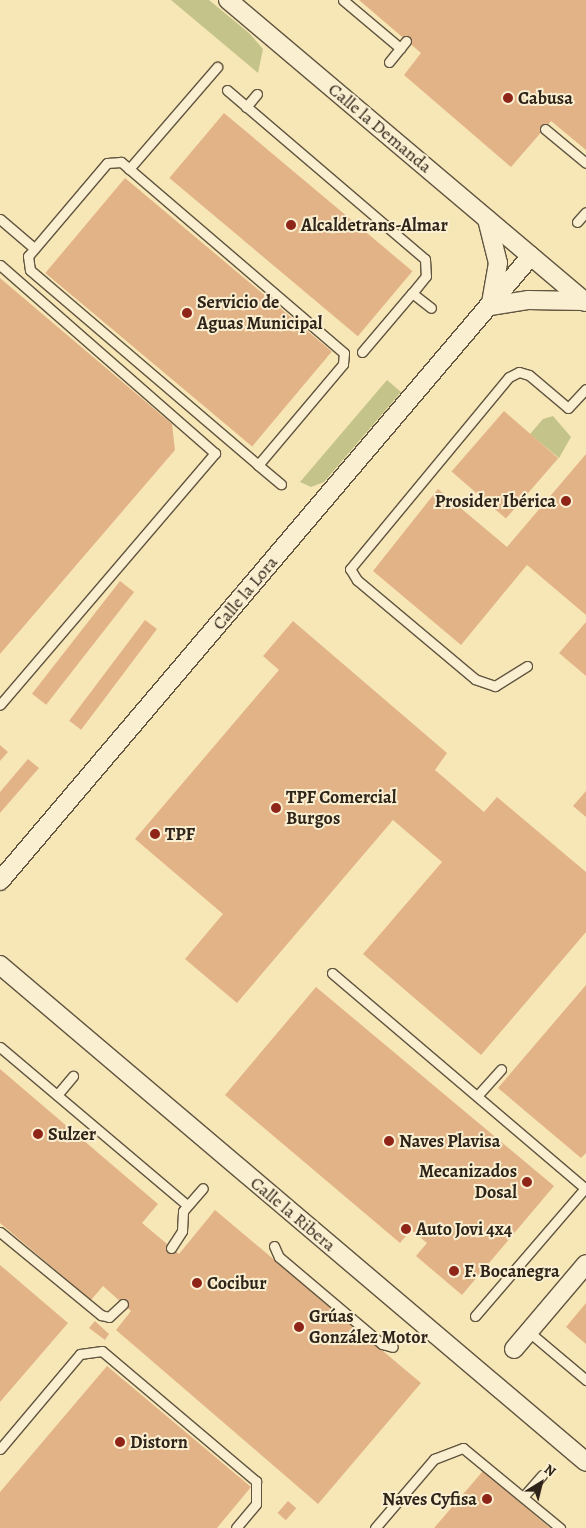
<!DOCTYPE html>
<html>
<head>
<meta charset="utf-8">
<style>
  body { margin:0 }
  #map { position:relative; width:586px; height:1528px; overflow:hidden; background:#f7e7b7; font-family:Alegreya,serif }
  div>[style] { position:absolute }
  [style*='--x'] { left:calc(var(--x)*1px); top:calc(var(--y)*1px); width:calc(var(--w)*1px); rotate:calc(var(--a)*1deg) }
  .green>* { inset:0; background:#c4c389 }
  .building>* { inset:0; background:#e3b388; transform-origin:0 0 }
  .roads { filter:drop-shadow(1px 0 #615540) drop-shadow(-1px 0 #615540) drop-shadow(0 1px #615540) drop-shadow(0 -1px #615540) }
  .lane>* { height:9px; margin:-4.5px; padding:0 4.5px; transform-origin:4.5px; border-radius:4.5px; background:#faefd0 }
  .street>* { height:18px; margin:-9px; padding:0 9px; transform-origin:9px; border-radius:9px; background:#faefd0 }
  .dots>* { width:14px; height:14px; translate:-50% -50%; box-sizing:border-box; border:2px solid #faefd0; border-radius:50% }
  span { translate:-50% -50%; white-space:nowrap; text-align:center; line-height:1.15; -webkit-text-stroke:4px #faefd0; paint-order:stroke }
  .poi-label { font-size:18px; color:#2f2419; font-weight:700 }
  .left { translate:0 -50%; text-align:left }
  .right { translate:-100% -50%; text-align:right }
  .street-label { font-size:18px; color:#2f2419 }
  .north { position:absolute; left:516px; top:1458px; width:50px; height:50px; -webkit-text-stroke:4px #faefd0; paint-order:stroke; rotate:36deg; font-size:14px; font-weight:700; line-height:20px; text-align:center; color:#2f2419 }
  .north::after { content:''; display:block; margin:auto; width:18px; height:22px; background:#2f2419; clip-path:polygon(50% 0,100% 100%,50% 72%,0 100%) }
</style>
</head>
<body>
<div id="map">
  <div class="green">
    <i style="clip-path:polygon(171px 0,209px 0,249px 33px,263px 49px,258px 73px)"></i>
    <i style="clip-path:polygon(387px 380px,401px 392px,324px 482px,311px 487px,300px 482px)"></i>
    <i style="clip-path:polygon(553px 416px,571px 437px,559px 458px,530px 434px,543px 419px)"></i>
  </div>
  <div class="building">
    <i style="clip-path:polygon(359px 0,586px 0,586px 150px,551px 121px,511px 167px,404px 75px,421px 53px)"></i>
    <i style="left:224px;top:113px;width:246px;height:85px;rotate:40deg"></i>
    <i style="left:125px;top:178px;width:270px;height:124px;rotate:40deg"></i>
    <i style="clip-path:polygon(0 278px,172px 424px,175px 450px,0 654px)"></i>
    <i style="left:504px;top:411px;width:72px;height:80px;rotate:41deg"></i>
    <i style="clip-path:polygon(586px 454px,586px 615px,527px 565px,461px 645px,373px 571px,438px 489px,507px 547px)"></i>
    <i style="left:120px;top:581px;width:18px;height:143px;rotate:38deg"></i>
    <i style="left:145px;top:620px;width:15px;height:126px;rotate:37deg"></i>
    <i style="clip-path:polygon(293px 621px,447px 753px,435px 770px,484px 812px,497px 797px,586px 872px,586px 932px,481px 1055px,363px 954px,442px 862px,393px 820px,237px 1003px,185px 959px,223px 914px,135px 839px,279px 670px,263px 656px)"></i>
    <i style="clip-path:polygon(586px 622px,586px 676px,559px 653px)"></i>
    <i style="clip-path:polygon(0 745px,8px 752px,0 761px)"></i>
    <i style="clip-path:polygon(28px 759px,39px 768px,0 813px,0 792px)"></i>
    <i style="clip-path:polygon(586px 791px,586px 817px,573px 806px)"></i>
    <i style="clip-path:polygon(586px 985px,586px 1153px,581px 1158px,498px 1088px)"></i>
    <i style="clip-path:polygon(316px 987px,554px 1186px,462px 1295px,416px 1256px,427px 1243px,411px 1230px,400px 1243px,225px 1095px)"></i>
    <i style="clip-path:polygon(0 1069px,158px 1204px,142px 1223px,179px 1254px,215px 1210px,421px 1383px,318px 1504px,116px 1330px,131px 1311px,123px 1304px,103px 1286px,91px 1300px,0 1223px)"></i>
    <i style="clip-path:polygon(0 1265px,68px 1323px,0 1402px)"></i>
    <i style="clip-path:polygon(586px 1303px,586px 1344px,566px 1327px)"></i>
    <i style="clip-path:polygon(95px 1321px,109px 1334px,105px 1340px,89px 1328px)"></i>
    <i style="clip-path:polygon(107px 1366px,251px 1487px,217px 1528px,0 1528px,0 1492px)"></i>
    <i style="clip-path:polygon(483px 1471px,550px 1528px,434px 1528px)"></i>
    <i style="left:288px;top:1501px;width:11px;height:16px;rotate:41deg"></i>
  </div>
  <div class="roads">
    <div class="lane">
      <i style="--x:343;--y:0;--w:75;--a:40.1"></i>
      <i style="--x:389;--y:62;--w:27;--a:-51"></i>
      <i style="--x:227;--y:90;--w:260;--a:40.5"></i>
      <i style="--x:425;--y:259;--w:17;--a:87"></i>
      <i style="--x:426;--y:276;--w:22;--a:129"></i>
      <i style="--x:412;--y:293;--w:24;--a:38"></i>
      <i style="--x:246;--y:107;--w:17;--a:-50"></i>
      <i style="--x:545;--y:129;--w:53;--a:39.7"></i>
      <i style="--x:129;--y:169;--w:135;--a:-49.2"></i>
      <i style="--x:0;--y:219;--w:45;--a:40.5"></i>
      <i style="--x:577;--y:222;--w:13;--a:-48"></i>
      <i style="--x:0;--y:265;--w:286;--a:41.2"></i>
      <i style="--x:215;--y:453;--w:331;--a:130.5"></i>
      <i style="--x:362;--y:352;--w:77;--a:-49.7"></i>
      <i style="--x:258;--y:465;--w:132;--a:-49.9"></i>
      <i style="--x:343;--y:364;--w:11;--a:-85"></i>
      <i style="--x:344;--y:353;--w:294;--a:-139.4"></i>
      <i style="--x:121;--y:162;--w:14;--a:176"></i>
      <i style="--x:107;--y:163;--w:122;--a:130.3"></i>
      <i style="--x:28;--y:256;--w:14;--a:82"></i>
      <i style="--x:30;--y:270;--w:300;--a:40.5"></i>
      <i style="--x:258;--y:465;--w:30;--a:40"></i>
      <i style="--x:527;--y:666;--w:38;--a:148"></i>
      <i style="--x:495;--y:686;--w:21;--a:-161"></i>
      <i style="--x:475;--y:679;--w:154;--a:-140"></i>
      <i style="--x:357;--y:580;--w:13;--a:-122"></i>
      <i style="--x:350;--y:569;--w:249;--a:-50.4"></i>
      <i style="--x:509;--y:377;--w:11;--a:-27"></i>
      <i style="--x:519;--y:372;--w:10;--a:17"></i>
      <i style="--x:529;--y:375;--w:51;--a:40.2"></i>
      <i style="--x:568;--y:408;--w:26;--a:-47"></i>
      <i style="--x:332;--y:973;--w:332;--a:40.4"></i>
      <i style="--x:0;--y:1047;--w:245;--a:40.2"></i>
      <i style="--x:57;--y:1095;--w:25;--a:-50"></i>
      <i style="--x:477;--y:1096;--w:36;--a:-48"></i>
      <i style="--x:0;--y:1232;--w:131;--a:39.4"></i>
      <i style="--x:101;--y:1315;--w:8;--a:14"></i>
      <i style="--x:109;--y:1317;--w:19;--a:-43"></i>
      <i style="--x:274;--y:1246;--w:12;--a:66"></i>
      <i style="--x:279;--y:1257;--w:135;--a:40.2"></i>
      <i style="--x:382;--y:1344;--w:11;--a:15"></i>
      <i style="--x:171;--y:1248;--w:20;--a:-57"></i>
      <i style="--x:182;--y:1231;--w:20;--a:-87"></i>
      <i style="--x:183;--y:1211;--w:30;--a:-49"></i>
      <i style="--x:475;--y:1316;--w:170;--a:-49.3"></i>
      <i style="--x:529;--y:1332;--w:75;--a:40.1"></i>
      <i style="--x:0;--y:1449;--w:124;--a:-49.9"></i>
      <i style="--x:80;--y:1354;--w:22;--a:-8"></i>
      <i style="--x:102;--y:1351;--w:202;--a:40.2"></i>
      <i style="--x:256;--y:1481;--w:23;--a:90"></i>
      <i style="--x:256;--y:1504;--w:31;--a:130"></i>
      <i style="--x:523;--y:1497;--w:29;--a:-49"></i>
      <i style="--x:375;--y:1528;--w:91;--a:-49.5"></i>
      <i style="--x:434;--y:1459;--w:31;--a:-21"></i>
      <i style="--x:463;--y:1448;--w:126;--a:39.5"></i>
    </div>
    <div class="street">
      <i style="--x:228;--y:0;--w:468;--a:40.2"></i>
      <i style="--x:487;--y:219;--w:45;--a:76"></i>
      <i style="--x:498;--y:263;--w:41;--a:99.9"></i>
      <i style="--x:490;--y:306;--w:38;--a:-9"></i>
      <i style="--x:528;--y:300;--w:56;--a:1"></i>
      <i style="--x:0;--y:881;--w:820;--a:-49.65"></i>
      <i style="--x:0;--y:965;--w:768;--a:40.3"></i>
      <i style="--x:514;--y:1349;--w:111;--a:-49.7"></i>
    </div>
  </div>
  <div class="dots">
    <i style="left:508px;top:98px;background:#8f2418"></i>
    <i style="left:291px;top:225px;background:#8f2418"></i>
    <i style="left:187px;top:313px;background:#8f2418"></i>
    <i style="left:566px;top:501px;background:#8f2418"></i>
    <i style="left:276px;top:808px;background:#8f2418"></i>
    <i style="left:155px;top:834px;background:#8f2418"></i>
    <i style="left:38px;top:1134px;background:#8f2418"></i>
    <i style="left:389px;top:1141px;background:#8f2418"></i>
    <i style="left:527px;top:1182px;background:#8f2418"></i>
    <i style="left:406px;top:1229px;background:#8f2418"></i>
    <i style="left:454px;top:1271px;background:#8f2418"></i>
    <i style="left:197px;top:1283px;background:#8f2418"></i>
    <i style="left:299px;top:1327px;background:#8f2418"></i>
    <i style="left:120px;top:1442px;background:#8f2418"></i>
    <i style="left:487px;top:1499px;background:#8f2418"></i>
  </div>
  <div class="poi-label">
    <span class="left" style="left:518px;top:98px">Cabusa</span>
    <span class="left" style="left:301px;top:225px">Alcaldetrans-Almar</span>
    <span class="left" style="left:197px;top:313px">Servicio de<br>Aguas Municipal</span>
    <span class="right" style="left:556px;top:501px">Prosider Ibérica</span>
    <span class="left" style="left:286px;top:808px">TPF Comercial<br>Burgos</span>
    <span class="left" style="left:165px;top:834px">TPF</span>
    <span class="left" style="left:48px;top:1134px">Sulzer</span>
    <span class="left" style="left:399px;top:1141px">Naves Plavisa</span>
    <span class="right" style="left:517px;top:1182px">Mecanizados<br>Dosal</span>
    <span class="left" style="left:416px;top:1229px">Auto Jovi 4x4</span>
    <span class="left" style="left:464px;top:1271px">F. Bocanegra</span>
    <span class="left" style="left:207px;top:1283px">Cocibur</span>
    <span class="left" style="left:309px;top:1327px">Grúas<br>González Motor</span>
    <span class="left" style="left:130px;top:1442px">Distorn</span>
    <span class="right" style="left:477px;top:1499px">Naves Cyfisa</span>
  </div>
  <div class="street-label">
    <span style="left:380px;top:128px;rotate:40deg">Calle la Demanda</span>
    <span style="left:245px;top:593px;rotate:-50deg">Calle la Lora</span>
    <span style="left:293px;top:1214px;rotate:40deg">Calle la Ribera</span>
  </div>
  <div class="north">N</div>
</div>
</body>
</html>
